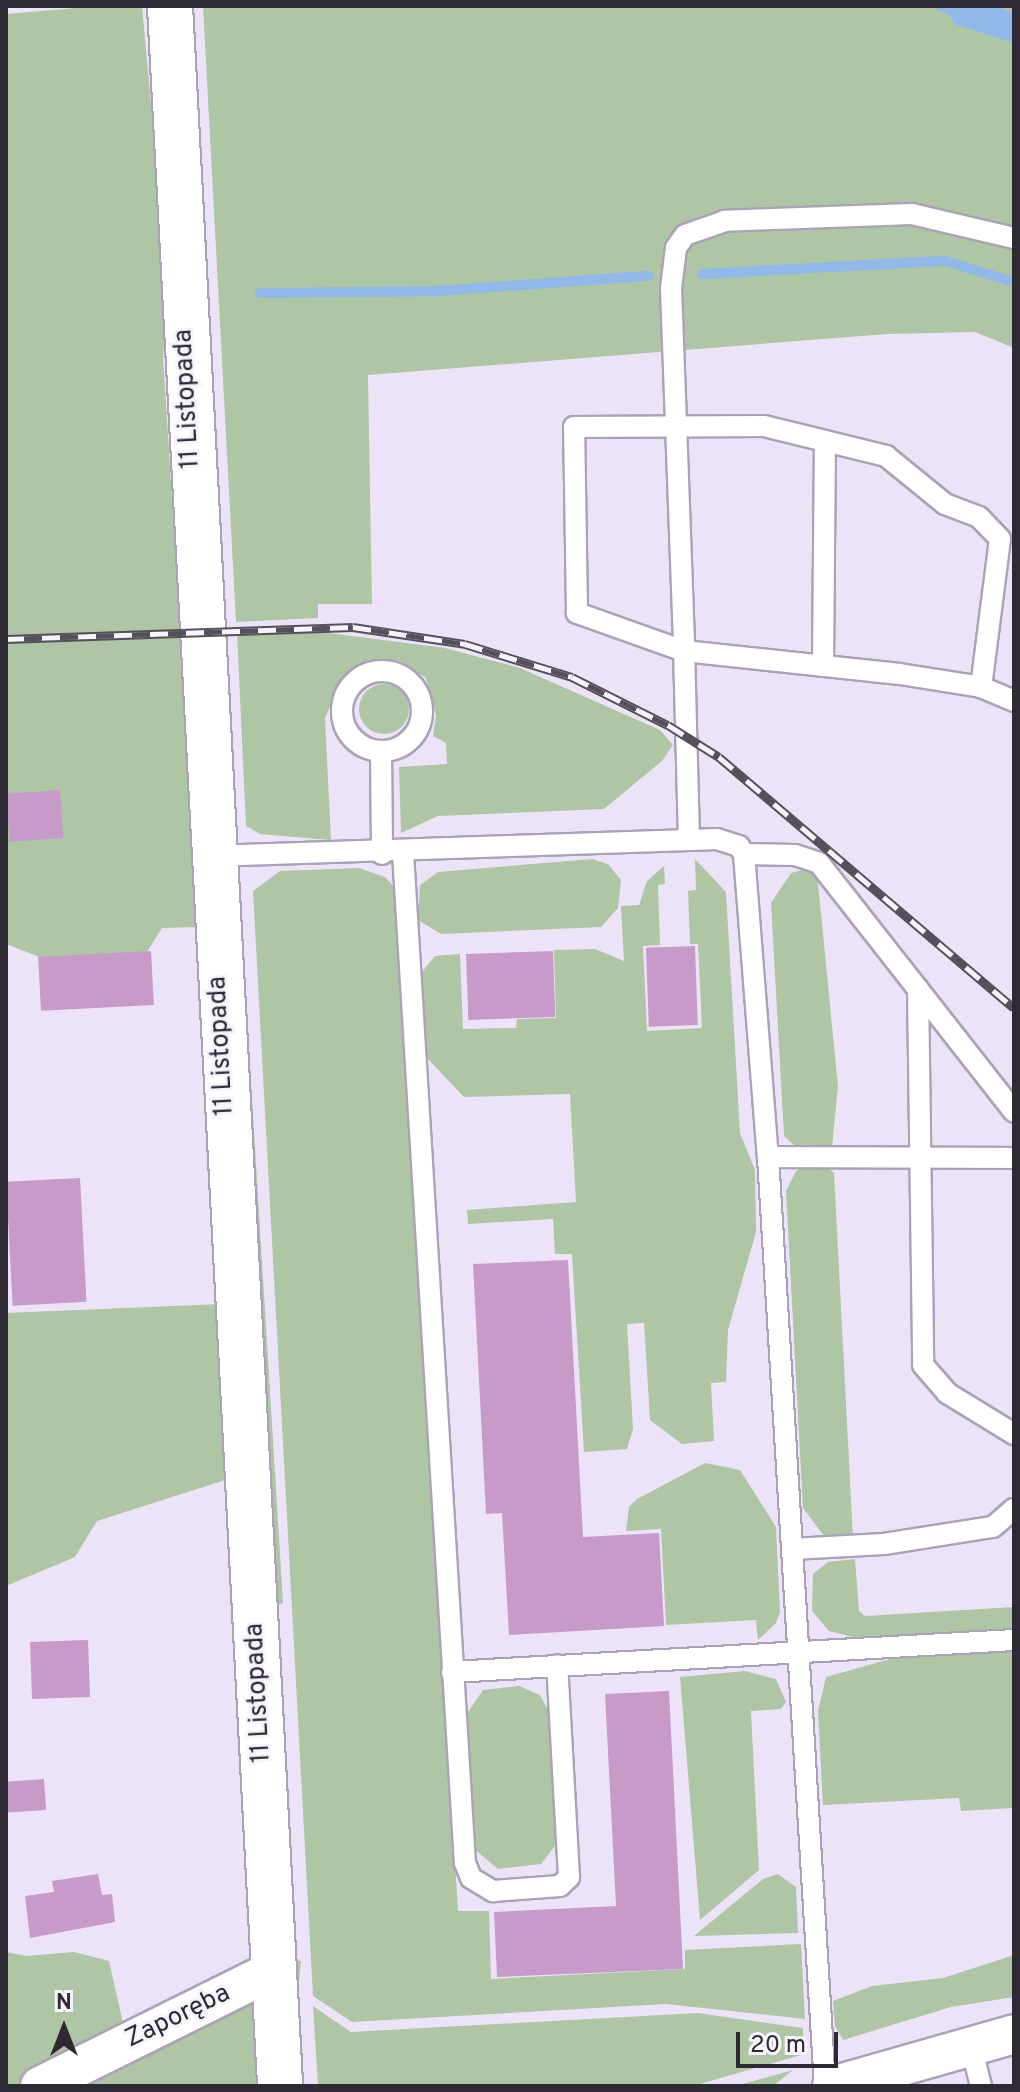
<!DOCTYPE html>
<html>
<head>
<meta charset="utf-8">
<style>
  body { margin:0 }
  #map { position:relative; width:1020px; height:2092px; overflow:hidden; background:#ede3f9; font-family:Overpass,sans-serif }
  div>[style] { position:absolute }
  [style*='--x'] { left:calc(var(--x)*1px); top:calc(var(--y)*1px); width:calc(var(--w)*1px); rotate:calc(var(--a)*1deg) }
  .green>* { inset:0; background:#aec6a3; transform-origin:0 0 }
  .round { border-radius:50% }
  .water>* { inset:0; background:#90b8e9 }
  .stream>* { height:10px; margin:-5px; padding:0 5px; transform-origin:5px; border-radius:5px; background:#90b8e9 }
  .building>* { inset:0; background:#c79ac9; transform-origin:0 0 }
  .roads { filter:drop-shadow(2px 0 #aca2b7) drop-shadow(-2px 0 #aca2b7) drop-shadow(0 2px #aca2b7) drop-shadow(0 -2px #aca2b7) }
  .service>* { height:20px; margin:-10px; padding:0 10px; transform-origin:10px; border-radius:10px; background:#fff }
  .service>.ring { margin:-10px; padding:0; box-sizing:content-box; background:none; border:20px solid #fff; border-radius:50% }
  .minor>* { height:38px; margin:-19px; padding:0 19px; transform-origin:19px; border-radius:19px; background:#fff }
  .tertiary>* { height:44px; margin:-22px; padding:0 22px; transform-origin:22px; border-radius:22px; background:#fff }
  .rail>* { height:9px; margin-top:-4.5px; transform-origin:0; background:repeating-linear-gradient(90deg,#f7f3fc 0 18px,#56505c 0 36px); box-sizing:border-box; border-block:2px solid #56505c }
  span { translate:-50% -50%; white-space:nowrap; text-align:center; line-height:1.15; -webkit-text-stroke:6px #f7f3fc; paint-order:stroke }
  .street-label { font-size:26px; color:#2e2a33 }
  .frame { position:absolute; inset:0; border:8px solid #2e2a33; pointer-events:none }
  .north { position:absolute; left:24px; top:1988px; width:80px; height:80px; -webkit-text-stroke:6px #f7f3fc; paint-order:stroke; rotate:0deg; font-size:22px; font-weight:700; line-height:32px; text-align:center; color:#2e2a33 }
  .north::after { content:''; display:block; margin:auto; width:28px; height:36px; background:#2e2a33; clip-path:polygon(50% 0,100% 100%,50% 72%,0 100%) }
  .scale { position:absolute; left:736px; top:2032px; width:102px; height:36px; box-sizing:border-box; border:4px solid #2e2a33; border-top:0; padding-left:10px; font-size:24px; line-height:28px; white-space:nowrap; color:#2e2a33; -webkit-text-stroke:6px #f7f3fc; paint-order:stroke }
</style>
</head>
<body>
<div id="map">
  <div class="green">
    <i style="clip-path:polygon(100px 6px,142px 6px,169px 300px,163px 356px,199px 927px,162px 928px,147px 952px,58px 964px,6px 944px,6px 14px)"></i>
    <i style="clip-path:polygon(203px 6px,1014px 6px,1014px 348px,975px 332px,887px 334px,368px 375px,372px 604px,318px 604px,318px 618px,236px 622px)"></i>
    <i style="clip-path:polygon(313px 631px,445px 648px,520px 668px,660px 730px,673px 745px,662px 761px,604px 809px,438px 816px,401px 833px,399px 767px,447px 764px,446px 743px,433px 736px,436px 716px,426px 678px,400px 661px,382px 659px,365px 663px,343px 678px,325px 718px,331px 840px,260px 834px,246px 826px,237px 633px)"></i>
    <i class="round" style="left:359px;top:684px;width:50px;height:50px"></i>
    <i style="clip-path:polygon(592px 859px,608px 864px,621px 880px,618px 908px,601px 927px,441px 934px,418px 920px,420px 885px,438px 872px)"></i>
    <i style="clip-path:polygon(695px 859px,726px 892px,740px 1133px,755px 1170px,756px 1232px,728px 1330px,726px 1382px,711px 1383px,714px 1441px,682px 1444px,650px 1420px,644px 1323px,627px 1324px,633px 1429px,627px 1449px,584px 1452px,572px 1254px,555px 1254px,553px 1219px,468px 1224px,467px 1210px,576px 1202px,570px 1094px,464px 1097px,427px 1058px,422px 972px,435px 956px,460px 954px,463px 1029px,516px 1028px,517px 1019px,556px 1018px,554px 950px,595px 949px,624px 961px,621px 906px,639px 905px,647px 881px,664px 866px,665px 884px,658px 885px,660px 945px,643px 946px,647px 1031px,702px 1028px,698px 944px,690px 944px,688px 891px,696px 890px)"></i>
    <i style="clip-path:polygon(359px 868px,385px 877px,397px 890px,400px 916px,458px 1911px,489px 1911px,491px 1979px,685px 1969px,685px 1950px,801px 1944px,805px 2019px,666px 2004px,352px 2022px,313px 1996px,253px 891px,280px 871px)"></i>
    <i style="clip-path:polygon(806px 869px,817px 873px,838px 1086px,832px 1147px,794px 1145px,784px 1136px,771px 903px,791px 873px)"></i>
    <i style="clip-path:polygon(240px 904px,283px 1603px,277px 1605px,269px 1574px,231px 926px)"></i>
    <i style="clip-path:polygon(804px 1167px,827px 1167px,834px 1173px,853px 1538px,824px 1536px,803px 1508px,786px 1191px,796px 1171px)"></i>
    <i style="clip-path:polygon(221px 1304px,247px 1473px,97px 1521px,75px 1557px,6px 1586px,6px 1313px)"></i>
    <i style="clip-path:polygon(705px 1463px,740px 1470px,776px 1527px,780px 1612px,776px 1623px,758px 1640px,756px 1620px,666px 1625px,661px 1529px,626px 1531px,629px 1507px,637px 1499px)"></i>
    <i style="clip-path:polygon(855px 1559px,859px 1611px,865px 1616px,1014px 1607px,1014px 1632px,865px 1640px,829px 1631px,812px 1611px,813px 1574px,828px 1562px)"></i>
    <i style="clip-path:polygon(1014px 1650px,1014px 1808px,961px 1811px,959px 1798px,823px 1805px,818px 1711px,826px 1677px,901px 1656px)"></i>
    <i style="clip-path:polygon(745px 1671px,776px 1679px,786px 1702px,781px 1709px,751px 1711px,759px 1870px,700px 1920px,680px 1677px)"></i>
    <i style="clip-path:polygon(519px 1686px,540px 1695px,549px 1712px,558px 1842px,541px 1864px,498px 1869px,473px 1848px,464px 1718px,483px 1690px)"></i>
    <i style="clip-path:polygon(778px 1874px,796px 1887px,798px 1933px,694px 1936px,763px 1879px)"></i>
    <i style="clip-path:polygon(6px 1952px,26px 1956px,74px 1952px,109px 1961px,128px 2045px,252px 1989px,258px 2086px,6px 2086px)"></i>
    <i style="clip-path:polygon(1014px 1955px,1014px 1997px,951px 2007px,843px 2040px,835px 2026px,833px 2001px,872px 1986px,943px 1978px)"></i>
    <i style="left:292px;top:1960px;width:9px;height:126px;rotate:6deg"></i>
    <i style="clip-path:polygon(313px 2006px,351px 2032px,698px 2013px,803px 2028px,803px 2044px,801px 2055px,693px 2086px,318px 2086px)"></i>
    <i style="clip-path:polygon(793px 2070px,773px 2086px,735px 2086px)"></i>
  </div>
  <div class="water">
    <i style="clip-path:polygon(928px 6px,996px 6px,1008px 11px,1014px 15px,1014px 43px,954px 24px,950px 15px)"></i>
  </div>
  <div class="stream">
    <i style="--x:702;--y:274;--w:243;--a:-3.1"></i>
    <i style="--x:945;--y:261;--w:72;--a:16.9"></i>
    <i style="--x:260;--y:293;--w:177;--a:-0.6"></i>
    <i style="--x:437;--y:291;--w:212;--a:-4.1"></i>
  </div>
  <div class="building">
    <i style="left:60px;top:790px;width:48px;height:54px;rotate:86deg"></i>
    <i style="left:695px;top:946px;width:79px;height:49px;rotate:88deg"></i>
    <i style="left:151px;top:951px;width:54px;height:113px;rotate:87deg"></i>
    <i style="left:553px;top:951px;width:66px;height:87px;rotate:88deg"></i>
    <i style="left:80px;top:1178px;width:124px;height:74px;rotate:87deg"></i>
    <i style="clip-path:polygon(568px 1260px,583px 1537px,659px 1533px,664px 1626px,509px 1635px,502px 1513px,486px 1514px,473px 1264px)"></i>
    <i style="left:88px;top:1640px;width:57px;height:58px;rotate:88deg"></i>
    <i style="clip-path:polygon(669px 1691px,683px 1969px,497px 1977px,494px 1912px,616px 1906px,605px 1694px)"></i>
    <i style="left:44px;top:1779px;width:31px;height:38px;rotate:86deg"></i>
    <i style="clip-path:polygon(98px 1874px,102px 1895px,112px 1894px,115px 1922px,30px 1938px,25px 1896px,54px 1892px,52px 1881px)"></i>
  </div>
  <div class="roads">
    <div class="service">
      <i style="--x:1014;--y:238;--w:105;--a:-166.8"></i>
      <i style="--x:912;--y:214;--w:187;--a:177.9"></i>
      <i style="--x:725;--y:221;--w:42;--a:160.7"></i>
      <i style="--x:685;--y:235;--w:16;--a:125"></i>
      <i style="--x:676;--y:248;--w:40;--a:97.1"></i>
      <i style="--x:671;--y:288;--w:363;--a:87.9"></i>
      <i style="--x:684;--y:651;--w:217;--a:6.1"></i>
      <i style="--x:900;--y:674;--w:82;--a:9.1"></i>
      <i style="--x:981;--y:687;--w:36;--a:23"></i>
      <i style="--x:823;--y:666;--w:225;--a:-89.5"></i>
      <i class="ring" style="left:342px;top:671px;width:60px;height:60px"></i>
      <i style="--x:381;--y:751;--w:103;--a:89.4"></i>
      <i style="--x:689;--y:840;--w:189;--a:-91.5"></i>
      <i style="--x:684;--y:651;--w:114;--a:-160.4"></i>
      <i style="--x:577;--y:613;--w:186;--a:-90.9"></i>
      <i style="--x:574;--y:427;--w:190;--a:-0.3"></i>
      <i style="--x:764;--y:426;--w:126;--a:13.8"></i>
      <i style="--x:886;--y:456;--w:76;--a:39.1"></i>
      <i style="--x:945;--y:504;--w:36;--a:21"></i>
      <i style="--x:979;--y:517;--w:30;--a:46"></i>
      <i style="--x:1000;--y:539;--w:149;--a:97.3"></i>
      <i style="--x:403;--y:853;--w:1012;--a:86.49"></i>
      <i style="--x:465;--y:1863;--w:16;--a:68"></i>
      <i style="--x:471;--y:1878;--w:26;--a:31"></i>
      <i style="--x:493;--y:1891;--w:67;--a:-4.3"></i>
      <i style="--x:560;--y:1886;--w:13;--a:-45"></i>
      <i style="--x:569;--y:1877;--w:212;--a:-93.2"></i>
      <i style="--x:744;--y:854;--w:51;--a:1.1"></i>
      <i style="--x:795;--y:855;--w:25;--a:18"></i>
      <i style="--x:819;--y:863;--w:316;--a:51.9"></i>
      <i style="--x:211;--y:856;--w:506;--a:-1.92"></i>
      <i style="--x:717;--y:839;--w:23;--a:18"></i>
      <i style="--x:739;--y:846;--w:9;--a:58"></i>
      <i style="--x:744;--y:854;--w:304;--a:85.5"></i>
      <i style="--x:768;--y:1157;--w:931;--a:86.49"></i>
      <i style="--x:918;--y:989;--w:376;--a:89.2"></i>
      <i style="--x:923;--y:1365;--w:37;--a:49"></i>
      <i style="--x:947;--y:1393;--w:79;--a:31.5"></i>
      <i style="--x:768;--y:1157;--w:246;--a:0.2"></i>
      <i style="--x:792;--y:1549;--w:92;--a:-3.1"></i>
      <i style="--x:884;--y:1544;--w:110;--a:-8.9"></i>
      <i style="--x:993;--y:1527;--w:28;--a:-41"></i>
      <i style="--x:452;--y:1672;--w:563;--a:-3.26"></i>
      <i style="--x:971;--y:2046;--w:41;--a:76"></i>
    </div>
    <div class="minor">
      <i style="--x:40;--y:2086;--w:261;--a:-26.4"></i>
      <i style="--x:832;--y:2086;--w:189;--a:-15.9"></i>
    </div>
    <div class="tertiary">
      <i style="--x:170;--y:6;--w:2083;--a:86.97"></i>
    </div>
  </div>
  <div class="rail">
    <i style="--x:6;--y:639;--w:347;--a:-2"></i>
    <i style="--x:353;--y:627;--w:113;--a:8.6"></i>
    <i style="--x:465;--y:644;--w:112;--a:17.1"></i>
    <i style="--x:572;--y:677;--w:107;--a:26.6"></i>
    <i style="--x:668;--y:725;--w:60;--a:32.1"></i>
    <i style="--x:719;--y:757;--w:387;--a:40.4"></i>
  </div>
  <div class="street-label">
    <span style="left:188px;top:399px;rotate:-93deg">11 Listopada</span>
    <span style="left:222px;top:1046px;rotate:-93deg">11 Listopada</span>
    <span style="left:259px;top:1693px;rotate:-93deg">11 Listopada</span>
    <span style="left:178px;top:2017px;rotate:-26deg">Zaporęba</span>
  </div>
  <div class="frame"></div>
  <div class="north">N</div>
  <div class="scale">20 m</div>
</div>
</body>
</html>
